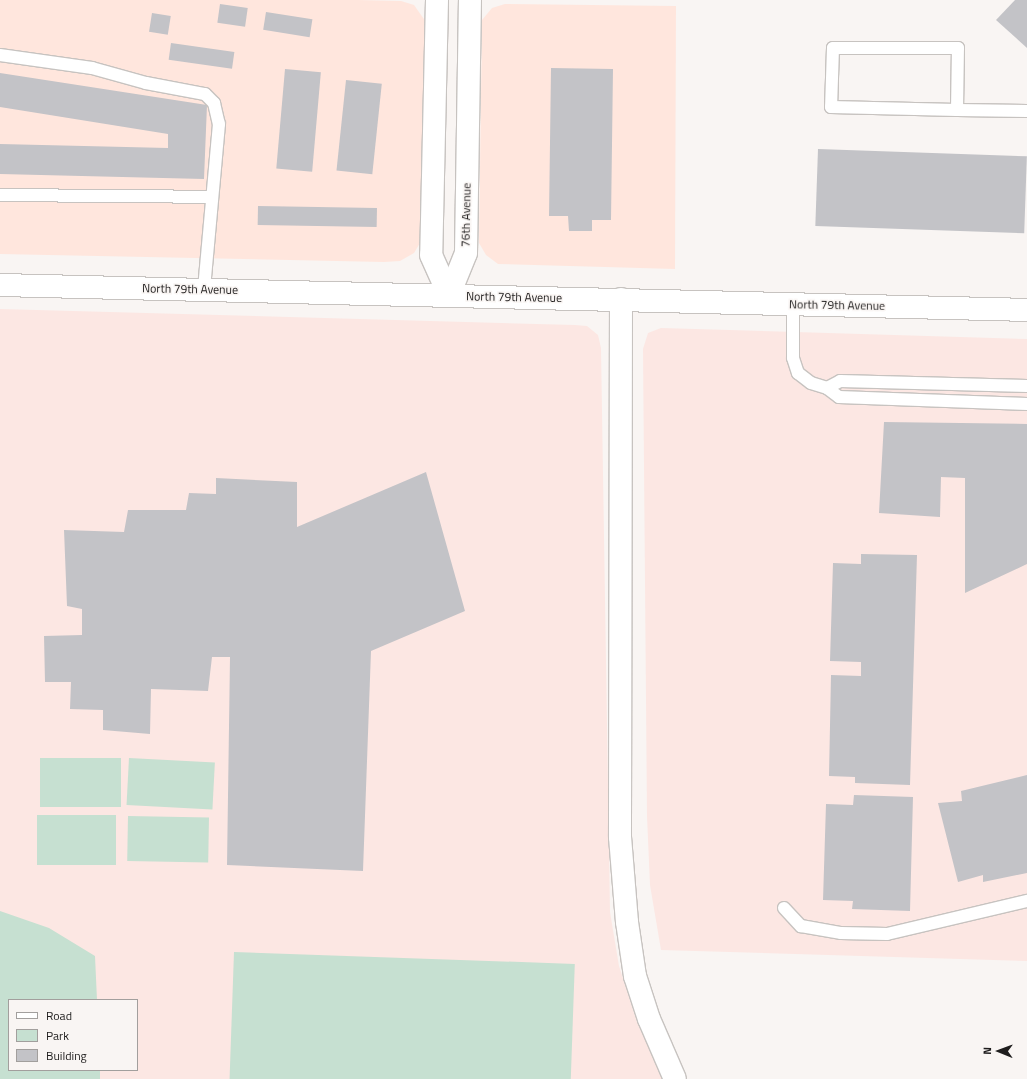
<!DOCTYPE html>
<html>
<head>
<meta charset="utf-8">
<style>
  body { margin:0 }
  #map { position:relative; width:1027px; height:1079px; overflow:hidden; background:#f9f5f3; font-family:"Titillium Web",sans-serif }
  div>[style] { position:absolute }
  [style*='--x'] { left:calc(var(--x)*1px); top:calc(var(--y)*1px); width:calc(var(--w)*1px); rotate:calc(var(--a)*1deg) }
  .commercial>* { inset:0; background:#ffe6dd }
  .education>* { inset:0; background:#fce7e3 }
  .green>* { inset:0; background:#c6e0d1; transform-origin:0 0 }
  .building>* { inset:0; background:#c3c3c7; transform-origin:0 0 }
  .roads { filter:drop-shadow(1px 0 #c7c3c0) drop-shadow(-1px 0 #c7c3c0) drop-shadow(0 1px #c7c3c0) drop-shadow(0 -1px #c7c3c0) }
  .service>* { height:12px; margin:-6px; padding:0 6px; transform-origin:6px; border-radius:6px; background:#fff }
  .minor>* { height:22px; margin:-11px; padding:0 11px; transform-origin:11px; border-radius:11px; background:#fff }
  .tertiary>* { height:22px; margin:-11px; padding:0 11px; transform-origin:11px; border-radius:11px; background:#fff }
  span { translate:-50% -50%; white-space:nowrap; text-align:center; line-height:1.15; -webkit-text-stroke:3px #f9f5f3; paint-order:stroke }
  .street-label { font-size:12px; color:#1f1d1d }
  .legend { position:absolute; left:8px; top:999px; width:130px; height:72px; box-sizing:border-box; background:#f9f5f3; border:1px solid #a29f9d; margin:0; padding:5px 7px; list-style:none; font-size:12px; color:#1f1d1d }
  .legend li { display:flex; align-items:center; gap:8px; height:20px }
  .legend b { width:20px; border:1px solid #a29f9d }
  .north { position:absolute; left:979px; top:1031px; width:40px; height:40px; -webkit-text-stroke:3px #f9f5f3; paint-order:stroke; rotate:271deg; font-size:11px; font-weight:700; line-height:16px; text-align:center; color:#1f1d1d }
  .north::after { content:''; display:block; margin:auto; width:14px; height:18px; background:#1f1d1d; clip-path:polygon(50% 0,100% 100%,50% 72%,0 100%) }
</style>
</head>
<body>
<div id="map">
  <div class="commercial">
    <i style="clip-path:polygon(0 0,358px 0,401px 1px,414px 5px,426px 22px,420px 243px,414px 253px,400px 261px,384px 262px,0 254px)"></i>
    <i style="clip-path:polygon(505px 4px,676px 6px,675px 269px,498px 264px,486px 255px,479px 243px,482px 20px,492px 8px)"></i>
  </div>
  <div class="education">
    <i style="clip-path:polygon(evenodd,0 309px,575px 325px,587px 326px,598px 335px,601px 348px,610px 912px,619px 966px,637px 1022px,663px 1079px,0 1079px,0 309px,9px 1000px,137px 1000px,137px 1070px,9px 1070px,9px 1000px)"></i>
    <i style="clip-path:polygon(661px 328px,1027px 339px,1027px 961px,661px 950px,650px 885px,647px 816px,643px 349px,648px 333px)"></i>
  </div>
  <div class="green">
    <i style="left:40px;top:758px;width:81px;height:49px"></i>
    <i style="left:129px;top:758px;width:86px;height:47px;rotate:3deg"></i>
    <i style="left:37px;top:815px;width:79px;height:50px"></i>
    <i style="left:128px;top:816px;width:81px;height:45px;rotate:1deg"></i>
    <i style="clip-path:polygon(0 911px,49px 928px,95px 956px,97px 1000px,9px 1000px,9px 1070px,100px 1070px,100px 1079px,0 1079px)"></i>
    <i style="left:234px;top:952px;width:341px;height:127px;rotate:2deg"></i>
  </div>
  <div class="building">
    <i style="clip-path:polygon(1015px 0,1027px 0,1027px 48px,996px 20px)"></i>
    <i style="left:220px;top:4px;width:28px;height:19px;rotate:8deg"></i>
    <i style="left:266px;top:12px;width:47px;height:18px;rotate:9deg"></i>
    <i style="left:152px;top:13px;width:19px;height:19px;rotate:9deg"></i>
    <i style="left:171px;top:43px;width:64px;height:17px;rotate:8deg"></i>
    <i style="clip-path:polygon(551px 68px,613px 69px,611px 220px,592px 220px,592px 231px,569px 231px,568px 216px,549px 216px)"></i>
    <i style="left:285px;top:69px;width:36px;height:100px;rotate:5deg"></i>
    <i style="clip-path:polygon(0 73px,207px 105px,204px 179px,0 174px,0 144px,168px 148px,168px 134px,0 107px)"></i>
    <i style="left:346px;top:80px;width:36px;height:91px;rotate:6deg"></i>
    <i style="left:818px;top:149px;width:209px;height:77px;rotate:2deg"></i>
    <i style="left:258px;top:206px;width:119px;height:19px;rotate:1deg"></i>
    <i style="clip-path:polygon(884px 422px,1027px 424px,1027px 564px,965px 593px,965px 478px,941px 477px,940px 517px,879px 513px)"></i>
    <i style="clip-path:polygon(426px 472px,465px 611px,371px 651px,363px 871px,227px 865px,230px 657px,212px 657px,208px 691px,151px 689px,150px 734px,103px 730px,103px 710px,70px 709px,71px 682px,45px 682px,44px 636px,82px 635px,82px 609px,67px 606px,64px 530px,124px 532px,128px 510px,186px 510px,189px 493px,216px 494px,216px 478px,297px 482px,297px 527px)"></i>
    <i style="clip-path:polygon(861px 554px,917px 555px,910px 785px,855px 783px,855px 777px,829px 776px,831px 675px,861px 676px,861px 662px,830px 661px,833px 563px,861px 564px)"></i>
    <i style="clip-path:polygon(1027px 775px,1027px 873px,983px 882px,983px 875px,958px 882px,938px 803px,962px 801px,961px 791px)"></i>
    <i style="clip-path:polygon(854px 795px,913px 797px,910px 911px,852px 909px,853px 901px,823px 900px,826px 804px,853px 805px)"></i>
  </div>
  <div class="roads">
    <div class="service">
      <i style="--x:0;--y:55;--w:93;--a:8"></i>
      <i style="--x:92;--y:68;--w:56;--a:15.5"></i>
      <i style="--x:146;--y:83;--w:60;--a:10.6"></i>
      <i style="--x:205;--y:94;--w:13;--a:45"></i>
      <i style="--x:214;--y:103;--w:22;--a:77"></i>
      <i style="--x:219;--y:124;--w:166;--a:95.2"></i>
      <i style="--x:957;--y:110;--w:62;--a:-89.1"></i>
      <i style="--x:958;--y:48;--w:125;--a:180"></i>
      <i style="--x:833;--y:48;--w:59;--a:91.9"></i>
      <i style="--x:831;--y:107;--w:126;--a:1.4"></i>
      <i style="--x:957;--y:110;--w:70;--a:0.8"></i>
      <i style="--x:0;--y:195;--w:212;--a:0.5"></i>
      <i style="--x:793;--y:303;--w:55;--a:90"></i>
      <i style="--x:793;--y:358;--w:16;--a:72"></i>
      <i style="--x:798;--y:373;--w:16;--a:38"></i>
      <i style="--x:811;--y:383;--w:17;--a:17"></i>
      <i style="--x:827;--y:388;--w:15;--a:37"></i>
      <i style="--x:839;--y:397;--w:188;--a:2.1"></i>
      <i style="--x:827;--y:388;--w:15;--a:-28"></i>
      <i style="--x:840;--y:381;--w:187;--a:1.5"></i>
      <i style="--x:784;--y:908;--w:25;--a:47"></i>
      <i style="--x:801;--y:926;--w:41;--a:9.9"></i>
      <i style="--x:841;--y:933;--w:46;--a:1.2"></i>
      <i style="--x:887;--y:934;--w:144;--a:-13.3"></i>
    </div>
    <div class="minor">
      <i style="--x:437;--y:0;--w:255;--a:91.3"></i>
      <i style="--x:431;--y:255;--w:44;--a:65.8"></i>
      <i style="--x:449;--y:295;--w:45;--a:-68"></i>
      <i style="--x:466;--y:253;--w:253;--a:-89.1"></i>
      <i style="--x:621;--y:299;--w:538;--a:90.11"></i>
      <i style="--x:620;--y:837;--w:85;--a:85.3"></i>
      <i style="--x:627;--y:922;--w:55;--a:81.6"></i>
      <i style="--x:635;--y:976;--w:45;--a:72"></i>
      <i style="--x:649;--y:1019;--w:65;--a:66.6"></i>
    </div>
    <div class="tertiary">
      <i style="--x:0;--y:285;--w:1027;--a:1.39"></i>
    </div>
  </div>
  <div class="street-label">
    <span style="left:466px;top:215px;rotate:-89deg">76th Avenue</span>
    <span style="left:190px;top:289px;rotate:1deg">North 79th Avenue</span>
    <span style="left:514px;top:297px;rotate:1deg">North 79th Avenue</span>
    <span style="left:837px;top:305px;rotate:1deg">North 79th Avenue</span>
  </div>
  <ul class="legend">
  <li><b style="height:5px;background:#fff"></b>Road</li>
  <li><b style="height:11px;background:#c6e0d1"></b>Park</li>
  <li><b style="height:11px;background:#c3c3c7"></b>Building</li>
  </ul>
  <div class="north">N</div>
</div>
</body>
</html>
